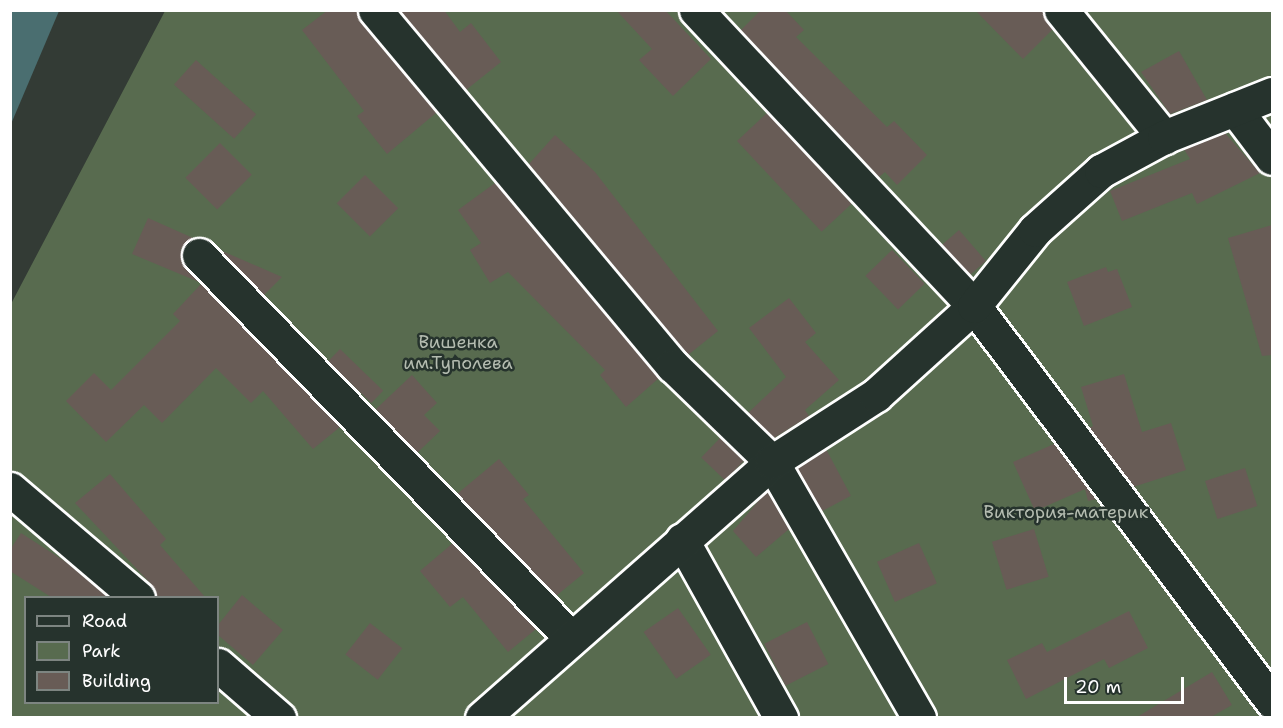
<!DOCTYPE html>
<html>
<head>
<meta charset="utf-8">
<style>
  body { margin:0 }
  #map { position:relative; width:1283px; height:728px; overflow:hidden; background:#333b35; font-family:"Shantell Sans",sans-serif }
  div>[style] { position:absolute }
  [style*='--x'] { left:calc(var(--x)*1px); top:calc(var(--y)*1px); width:calc(var(--w)*1px); rotate:calc(var(--a)*1deg) }
  .green>* { inset:0; background:#586b4f }
  .water>* { inset:0; background:#4a6e70 }
  .building>* { inset:0; background:#685c56; transform-origin:0 0 }
  .roads { filter:drop-shadow(2px 0 #fff) drop-shadow(-2px 0 #fff) drop-shadow(0 2px #fff) drop-shadow(0 -2px #fff) }
  .minor>* { height:33px; margin:-16.5px; padding:0 16.5px; transform-origin:16.5px; border-radius:16.5px; background:#26332d }
  span { translate:-50% -50%; white-space:nowrap; text-align:center; line-height:1.15; -webkit-text-stroke:5px #26332d; paint-order:stroke }
  .park-label { font-size:18px; color:#b4bcb0 }
  .frame { position:absolute; inset:0; border:12px solid #fff; pointer-events:none }
  .legend { position:absolute; left:24px; top:596px; width:195px; height:108px; box-sizing:border-box; background:#26332d; border:2px solid #7d8581; margin:0; padding:8px 10px; list-style:none; font-size:18px; color:#fff }
  .legend li { display:flex; align-items:center; gap:12px; height:30px }
  .legend b { width:30px; border:2px solid #7d8581 }
  .scale { position:absolute; left:1064px; top:677px; width:120px; height:27px; box-sizing:border-box; border:3px solid #fff; border-top:0; padding-left:8px; font-size:18px; line-height:21px; white-space:nowrap; color:#fff; -webkit-text-stroke:4px #26332d; paint-order:stroke }
</style>
</head>
<body>
<div id="map">
  <div class="green">
    <i style="clip-path:polygon(evenodd,165px 11px,1272px 11px,1272px 717px,11px 718px,11px 304px,165px 11px,26px 598px,218px 598px,218px 702px,26px 702px,26px 598px)"></i>
  </div>
  <div class="water">
    <i style="clip-path:polygon(11px 10px,59px 11px,11px 124px,10px 11px)"></i>
  </div>
  <div class="building">
    <i style="clip-path:polygon(328px 10px,357px 10px,436px 113px,387px 154px,357px 116px,364px 111px,302px 30px)"></i>
    <i style="clip-path:polygon(400px 10px,444px 10px,460px 32px,471px 23px,501px 62px,466px 90px)"></i>
    <i style="clip-path:polygon(616px 10px,665px 10px,711px 59px,673px 96px,639px 60px,652px 49px)"></i>
    <i style="clip-path:polygon(761px 10px,785px 10px,804px 30px,796px 37px,887px 127px,894px 121px,927px 155px,897px 185px,885px 172px,879px 177px,741px 30px)"></i>
    <i style="clip-path:polygon(975px 10px,1043px 10px,1053px 29px,1023px 59px)"></i>
    <i style="clip-path:polygon(1179px 51px,1207px 100px,1170px 114px,1141px 72px)"></i>
    <i style="left:196px;top:60px;width:81px;height:33px;rotate:42deg"></i>
    <i style="left:767px;top:113px;width:124px;height:41px;rotate:47deg"></i>
    <i style="clip-path:polygon(1225px 133px,1260px 173px,1197px 204px,1192px 193px,1122px 221px,1110px 191px,1190px 159px,1184px 149px)"></i>
    <i style="clip-path:polygon(555px 135px,595px 172px,718px 331px,688px 355px,529px 164px)"></i>
    <i style="left:220px;top:143px;width:45px;height:49px;rotate:45deg"></i>
    <i style="left:365px;top:175px;width:47px;height:40px;rotate:45deg"></i>
    <i style="clip-path:polygon(495px 183px,659px 378px,626px 407px,600px 375px,605px 370px,508px 272px,490px 283px,470px 250px,481px 243px,458px 210px)"></i>
    <i style="clip-path:polygon(148px 218px,193px 238px,181px 249px,181px 259px,199px 282px,132px 254px)"></i>
    <i style="clip-path:polygon(1272px 225px,1272px 355px,1262px 356px,1228px 238px)"></i>
    <i style="left:959px;top:230px;width:41px;height:22px;rotate:49deg"></i>
    <i style="clip-path:polygon(220px 250px,282px 277px,264px 295px)"></i>
    <i style="left:892px;top:250px;width:47px;height:37px;rotate:46deg"></i>
    <i style="clip-path:polygon(1106px 267px,1108px 272px,1117px 269px,1132px 307px,1084px 326px,1067px 282px)"></i>
    <i style="clip-path:polygon(201px 284px,340px 427px,313px 449px,263px 391px,251px 403px,216px 368px,162px 423px,144px 405px,106px 442px,66px 401px,94px 373px,111px 390px,180px 321px,173px 314px)"></i>
    <i style="clip-path:polygon(789px 298px,816px 333px,805px 342px,839px 380px,805px 410px,809px 416px,774px 438px,748px 413px,786px 377px,749px 328px)"></i>
    <i style="left:340px;top:349px;width:60px;height:17px;rotate:44deg"></i>
    <i style="clip-path:polygon(1124px 374px,1142px 432px,1171px 423px,1186px 470px,1133px 487px,1089px 428px,1093px 426px,1081px 387px)"></i>
    <i style="clip-path:polygon(412px 375px,437px 403px,424px 415px,440px 431px,417px 453px,376px 409px)"></i>
    <i style="left:720px;top:438px;width:33px;height:27px;rotate:44deg"></i>
    <i style="clip-path:polygon(1054px 444px,1096px 499px,1088px 501px,1085px 489px,1035px 511px,1013px 462px)"></i>
    <i style="left:826px;top:449px;width:53px;height:35px;rotate:62deg"></i>
    <i style="clip-path:polygon(499px 459px,529px 495px,523px 499px,584px 573px,556px 596px,457px 494px)"></i>
    <i style="left:1245px;top:468px;width:40px;height:42px;rotate:72deg"></i>
    <i style="clip-path:polygon(110px 474px,166px 539px,160px 545px,205px 597px,156px 597px,151px 584px,75px 503px)"></i>
    <i style="clip-path:polygon(767px 491px,789px 529px,756px 557px,733px 531px)"></i>
    <i style="left:1034px;top:529px;width:50px;height:44px;rotate:73deg"></i>
    <i style="clip-path:polygon(21px 533px,69px 564px,108px 597px,51px 597px,10px 571px,10px 550px)"></i>
    <i style="clip-path:polygon(453px 543px,536px 629px,508px 652px,463px 597px,450px 607px,420px 571px)"></i>
    <i style="left:919px;top:543px;width:44px;height:46px;rotate:66deg"></i>
    <i style="clip-path:polygon(242px 595px,283px 630px,253px 665px,218px 635px,218px 625px)"></i>
    <i style="left:678px;top:608px;width:57px;height:42px;rotate:55deg"></i>
    <i style="clip-path:polygon(1129px 611px,1148px 648px,1109px 668px,1104px 659px,1026px 699px,1007px 660px,1042px 643px,1047px 652px)"></i>
    <i style="left:807px;top:622px;width:47px;height:48px;rotate:63deg"></i>
    <i style="left:370px;top:623px;width:41px;height:40px;rotate:38deg"></i>
    <i style="clip-path:polygon(1212px 672px,1232px 705px,1211px 717px,1137px 717px)"></i>
  </div>
  <div class="roads">
    <div class="minor">
      <i style="--x:375;--y:10;--w:464;--a:50.1"></i>
      <i style="--x:673;--y:366;--w:138;--a:44.1"></i>
      <i style="--x:772;--y:462;--w:295;--a:60.1"></i>
      <i style="--x:696;--y:10;--w:406;--a:46.8"></i>
      <i style="--x:974;--y:306;--w:496;--a:53"></i>
      <i style="--x:1061;--y:10;--w:164;--a:51"></i>
      <i style="--x:1235;--y:109;--w:61;--a:52.9"></i>
      <i style="--x:199;--y:255;--w:535;--a:45.83"></i>
      <i style="--x:10;--y:489;--w:168;--a:40.4"></i>
      <i style="--x:682;--y:540;--w:204;--a:60.9"></i>
      <i style="--x:218;--y:665;--w:81;--a:41"></i>
      <i style="--x:482;--y:718;--w:387;--a:-41.4"></i>
      <i style="--x:772;--y:462;--w:124;--a:-32.8"></i>
      <i style="--x:876;--y:395;--w:132;--a:-42.2"></i>
      <i style="--x:974;--y:306;--w:97;--a:-51.2"></i>
      <i style="--x:1035;--y:230;--w:89;--a:-41.8"></i>
      <i style="--x:1101;--y:171;--w:72;--a:-28.4"></i>
      <i style="--x:1164;--y:137;--w:116;--a:-21.7"></i>
    </div>
  </div>
  <div class="park-label">
    <span style="left:458px;top:353px">Вишенка<br>им.Туполева</span>
    <span style="left:1066px;top:512px">Виктория-материк</span>
  </div>
  <div class="frame"></div>
  <ul class="legend">
  <li><b style="height:8px;background:#26332d"></b>Road</li>
  <li><b style="height:16px;background:#586b4f"></b>Park</li>
  <li><b style="height:16px;background:#685c56"></b>Building</li>
  </ul>
  <div class="scale">20 m</div>
</div>
</body>
</html>
